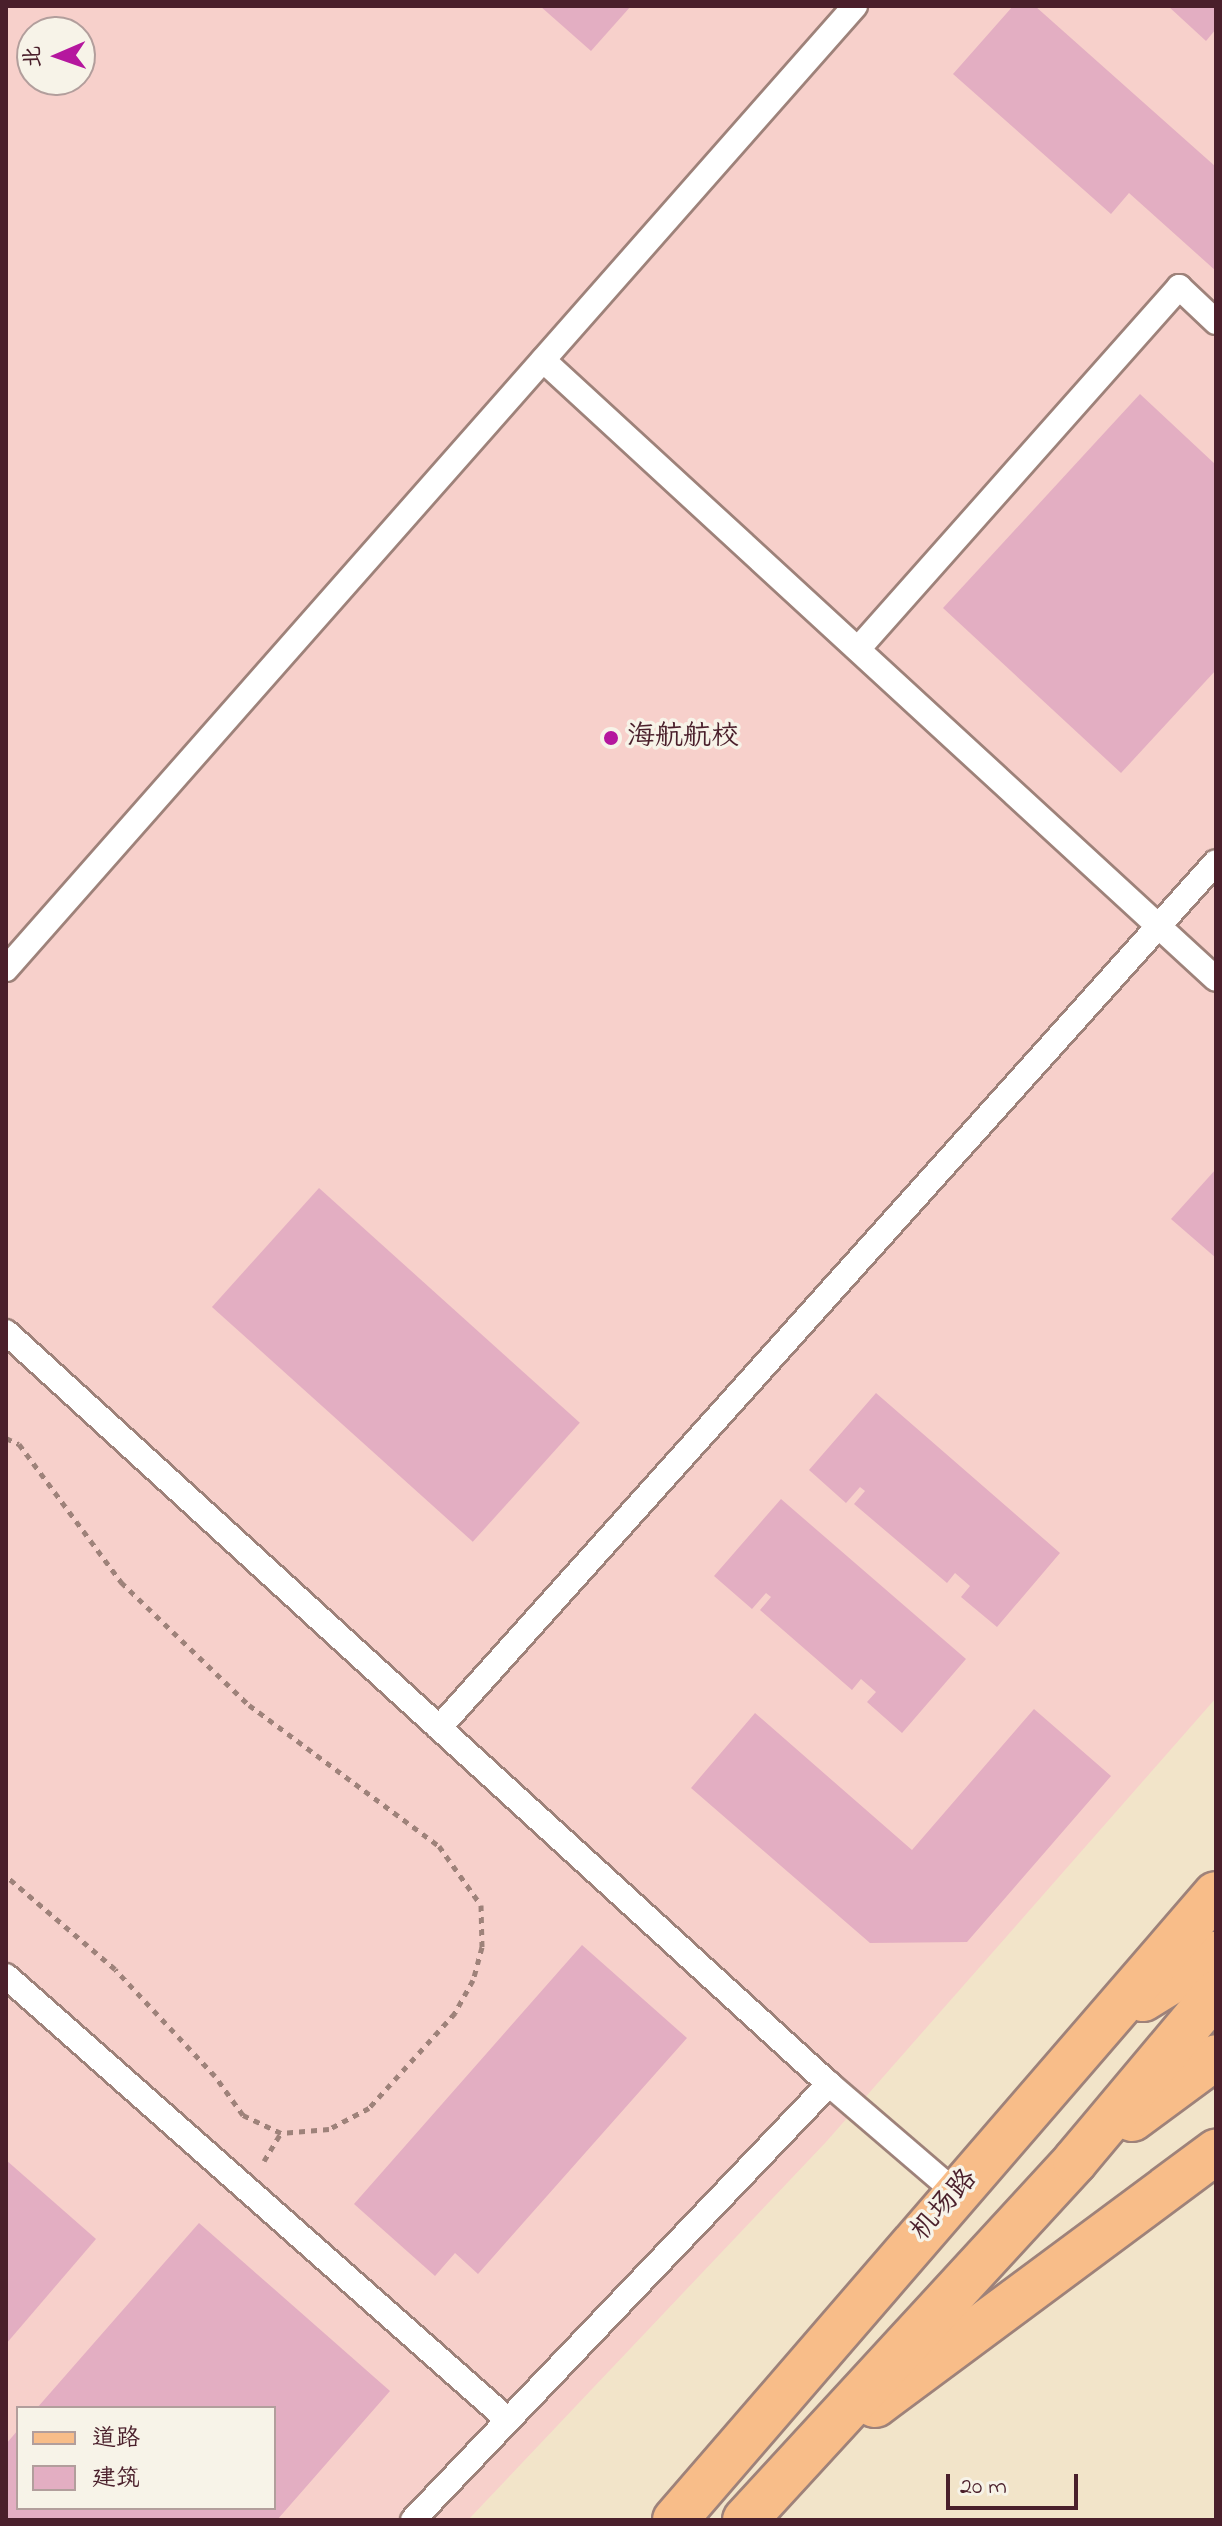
<!DOCTYPE html>
<html>
<head>
<meta charset="utf-8">
<style>
  body { margin:0 }
  #map { position:relative; width:1222px; height:2526px; overflow:hidden; background:#f2e4c9; font-family:"Indie Flower","LXGW WenKai TC",sans-serif }
  div>[style] { position:absolute }
  [style*='--x'] { left:calc(var(--x)*1px); top:calc(var(--y)*1px); width:calc(var(--w)*1px); rotate:calc(var(--a)*1deg) }
  .built>* { inset:0; background:#f7d0cb }
  .building>* { inset:0; background:#e3aec2; transform-origin:0 0 }
  .path>* { height:5px; margin-top:-2.5px; transform-origin:0; background:repeating-linear-gradient(90deg,#9e827a 0 6px,transparent 0 12px) }
  .roads { filter:drop-shadow(2px 0 #9e827a) drop-shadow(-2px 0 #9e827a) drop-shadow(0 2px #9e827a) drop-shadow(0 -2px #9e827a) }
  .service>* { height:24px; margin:-12px; padding:0 12px; transform-origin:12px; border-radius:12px; background:#fff }
  .primary>* { height:44px; margin:-22px; padding:0 22px; transform-origin:22px; border-radius:22px; background:#f8bd89 }
  .dots>* { width:22px; height:22px; translate:-50% -50%; box-sizing:border-box; border:4px solid #f7f3e8; border-radius:50% }
  span { translate:-50% -50%; white-space:nowrap; text-align:center; line-height:1.15; -webkit-text-stroke:7px #f7f3e8; paint-order:stroke }
  .poi-label { font-size:28px; color:#4a1f2b }
  .left { translate:0 -50%; text-align:left }
  .street-label { font-size:28px; color:#4a1f2b }
  .frame { position:absolute; inset:0; border:8px solid #4a1f2b; pointer-events:none }
  .legend { position:absolute; left:16px; top:2406px; width:260px; height:104px; box-sizing:border-box; background:#f7f3e8; border:2px solid #b29e9c; margin:0; padding:10px 14px; list-style:none; font-size:24px; color:#4a1f2b }
  .legend li { display:flex; align-items:center; gap:16px; height:40px }
  .legend b { width:40px; border:2px solid #b29e9c }
  .north { position:absolute; left:16px; top:16px; width:80px; height:80px; box-sizing:border-box; background:#f7f3e8; border:2px solid #b29e9c; border-radius:50%; rotate:268deg; font-size:22px; font-weight:700; line-height:32px; text-align:center; color:#4a1f2b }
  .north::after { content:''; display:block; margin:auto; width:28px; height:36px; background:#b5179e; clip-path:polygon(50% 0,100% 100%,50% 72%,0 100%) }
  .scale { position:absolute; left:946px; top:2474px; width:132px; height:36px; box-sizing:border-box; border:4px solid #4a1f2b; border-top:0; padding-left:10px; font-size:24px; line-height:28px; white-space:nowrap; color:#4a1f2b; -webkit-text-stroke:6px #f7f3e8; paint-order:stroke }
</style>
</head>
<body>
<div id="map">
  <div class="built">
    <i style="clip-path:polygon(evenodd,6px 6px,1216px 6px,1216px 1698px,826px 2142px,468px 2520px,6px 2520px,6px 6px,32px 32px,80px 32px,80px 80px,32px 80px,32px 32px,6px 6px,18px 2408px,274px 2408px,274px 2508px,18px 2508px,18px 2408px)"></i>
  </div>
  <div class="building">
    <i style="clip-path:polygon(540px 6px,631px 6px,591px 51px)"></i>
    <i style="clip-path:polygon(1013px 6px,1035px 6px,1216px 167px,1216px 271px,1129px 193px,1111px 214px,953px 74px)"></i>
    <i style="clip-path:polygon(1168px 6px,1216px 6px,1216px 29px,1206px 41px)"></i>
    <i style="clip-path:polygon(1140px 394px,1216px 465px,1216px 670px,1121px 773px,943px 608px)"></i>
    <i style="clip-path:polygon(1216px 1169px,1216px 1258px,1171px 1219px)"></i>
    <i style="left:319px;top:1188px;width:351px;height:160px;rotate:42deg"></i>
    <i style="clip-path:polygon(876px 1393px,1060px 1553px,997px 1627px,961px 1597px,970px 1586px,955px 1573px,947px 1583px,854px 1504px,865px 1491px,860px 1487px,846px 1503px,809px 1470px)"></i>
    <i style="clip-path:polygon(781px 1499px,966px 1659px,902px 1733px,867px 1702px,876px 1692px,861px 1679px,852px 1690px,760px 1610px,771px 1597px,766px 1593px,752px 1609px,714px 1576px)"></i>
    <i style="clip-path:polygon(1034px 1709px,1111px 1776px,967px 1942px,870px 1943px,691px 1788px,755px 1713px,912px 1850px)"></i>
    <i style="clip-path:polygon(582px 1945px,687px 2038px,478px 2274px,455px 2253px,435px 2276px,354px 2204px)"></i>
    <i style="clip-path:polygon(6px 2160px,96px 2239px,6px 2344px)"></i>
    <i style="clip-path:polygon(199px 2223px,390px 2391px,277px 2520px,6px 2520px,6px 2444px,18px 2430px,18px 2508px,274px 2508px,274px 2408px,37px 2408px)"></i>
  </div>
  <div class="path">
    <i style="--x:6;--y:1438;--w:14;--a:25"></i>
    <i style="--x:19;--y:1444;--w:172;--a:53.5"></i>
    <i style="--x:121;--y:1582;--w:178;--a:43.9"></i>
    <i style="--x:249;--y:1705;--w:237;--a:36.6"></i>
    <i style="--x:439;--y:1846;--w:72;--a:54.6"></i>
    <i style="--x:481;--y:1905;--w:42;--a:88.6"></i>
    <i style="--x:482;--y:1947;--w:34;--a:105"></i>
    <i style="--x:473;--y:1980;--w:38;--a:119"></i>
    <i style="--x:455;--y:2013;--w:128;--a:132.2"></i>
    <i style="--x:369;--y:2108;--w:45;--a:152.3"></i>
    <i style="--x:329;--y:2129;--w:48;--a:175.2"></i>
    <i style="--x:281;--y:2133;--w:42;--a:-154.7"></i>
    <i style="--x:243;--y:2115;--w:48;--a:-125.7"></i>
    <i style="--x:215;--y:2076;--w:146;--a:-133.1"></i>
    <i style="--x:115;--y:1969;--w:143;--a:-139.5"></i>
    <i style="--x:264;--y:2161;--w:33;--a:-59"></i>
  </div>
  <div class="roads">
    <div class="service">
      <i style="--x:543;--y:360;--w:914;--a:42.61"></i>
      <i style="--x:858;--y:649;--w:484;--a:-48.4"></i>
      <i style="--x:1179;--y:287;--w:51;--a:43.4"></i>
      <i style="--x:6;--y:969;--w:1284;--a:-48.6"></i>
      <i style="--x:6;--y:1332;--w:1115;--a:42.42"></i>
      <i style="--x:829;--y:2084;--w:167;--a:40.6"></i>
      <i style="--x:439;--y:1728;--w:1163;--a:-48.1"></i>
      <i style="--x:6;--y:1976;--w:670;--a:41.49"></i>
      <i style="--x:413;--y:2520;--w:603;--a:-46.34"></i>
    </div>
    <div class="primary">
      <i style="--x:1143;--y:1999;--w:86;--a:-31.7"></i>
      <i style="--x:1132;--y:2119;--w:104;--a:-36.4"></i>
      <i style="--x:875;--y:2405;--w:425;--a:-36.6"></i>
      <i style="--x:675;--y:2520;--w:827;--a:-49.17"></i>
      <i style="--x:745;--y:2520;--w:488;--a:-47.4"></i>
      <i style="--x:1075;--y:2161;--w:219;--a:-50"></i>
    </div>
  </div>
  <div class="dots">
    <i style="left:611px;top:738px;background:#b5179e"></i>
  </div>
  <div class="poi-label">
    <span class="left" style="left:627px;top:738px">海航航校</span>
  </div>
  <div class="street-label">
    <span style="left:945px;top:2206px;rotate:-49deg">机场路</span>
  </div>
  <div class="frame"></div>
  <ul class="legend">
  <li><b style="height:10px;background:#f8bd89"></b>道路</li>
  <li><b style="height:22px;background:#e3aec2"></b>建筑</li>
  </ul>
  <div class="north">北</div>
  <div class="scale">20 m</div>
</div>
</body>
</html>
